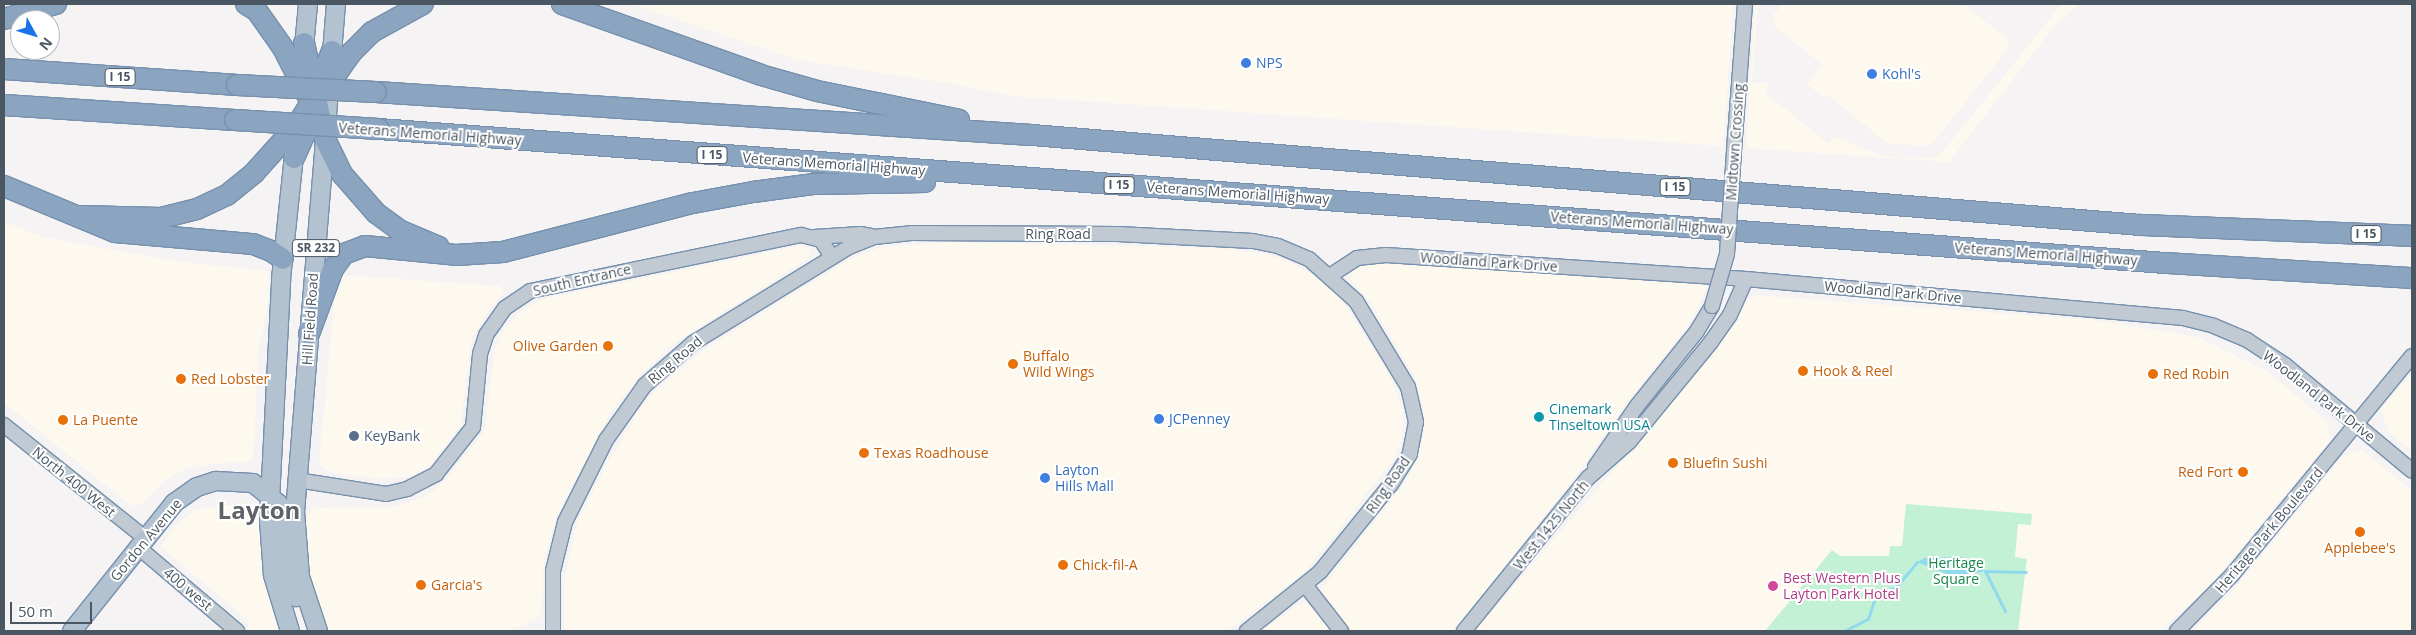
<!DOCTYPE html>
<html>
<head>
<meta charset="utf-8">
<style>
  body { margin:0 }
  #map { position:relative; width:2416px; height:635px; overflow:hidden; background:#f5f3f3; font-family:"Open Sans",sans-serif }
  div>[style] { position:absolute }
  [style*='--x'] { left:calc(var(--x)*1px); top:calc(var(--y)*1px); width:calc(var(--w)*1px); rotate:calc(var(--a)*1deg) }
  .commercial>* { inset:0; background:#fdf9ef }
  .green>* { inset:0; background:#c3f1d5 }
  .water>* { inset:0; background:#90daee }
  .stream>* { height:3px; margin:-1.5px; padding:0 1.5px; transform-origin:1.5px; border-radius:1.5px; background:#90daee }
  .roads { filter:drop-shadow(1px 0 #7690ad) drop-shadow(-1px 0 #7690ad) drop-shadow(0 1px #7690ad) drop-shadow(0 -1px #7690ad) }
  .minor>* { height:14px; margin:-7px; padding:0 7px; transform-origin:7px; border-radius:7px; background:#c1cad2 }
  .major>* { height:18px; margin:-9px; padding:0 9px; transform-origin:9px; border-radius:9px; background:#b3c2d1 }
  .highway>* { height:20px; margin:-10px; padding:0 10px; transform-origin:10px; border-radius:10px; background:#8ba5c1 }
  .bridges { filter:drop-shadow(1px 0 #7690ad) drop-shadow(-1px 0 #7690ad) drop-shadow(0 1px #7690ad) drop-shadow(0 -1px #7690ad) }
  .minor-bridge>* { height:14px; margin:-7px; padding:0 7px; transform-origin:7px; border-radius:7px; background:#c1cad2 }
  .highway-bridge>* { height:20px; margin:-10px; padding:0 10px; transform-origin:10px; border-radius:10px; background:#8ba5c1 }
  .dots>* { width:14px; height:14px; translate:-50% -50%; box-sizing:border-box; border:2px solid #fff; border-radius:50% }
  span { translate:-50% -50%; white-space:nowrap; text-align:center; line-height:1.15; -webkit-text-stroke:4px #fff; paint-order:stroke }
  .shield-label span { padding:1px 4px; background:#fff; border:1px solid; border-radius:4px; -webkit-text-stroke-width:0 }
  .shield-label { font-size:12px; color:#4a5661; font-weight:700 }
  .shop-label { font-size:14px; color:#366cbe }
  .left { translate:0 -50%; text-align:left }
  .street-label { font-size:14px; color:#4a5661 }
  .food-label { font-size:14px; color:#c56008 }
  .right { translate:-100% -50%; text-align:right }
  .culture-label { font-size:14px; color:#0d838f }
  .service-label { font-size:14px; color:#4e5e75 }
  .park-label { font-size:14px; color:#17864f }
  .hotel-label { font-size:14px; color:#b23c85 }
  .town-label { font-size:24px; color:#5f6368; font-weight:700 }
  .frame { position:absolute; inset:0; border:5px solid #4a5661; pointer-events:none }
  .north { position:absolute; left:10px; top:10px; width:50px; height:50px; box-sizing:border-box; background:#fff; border:1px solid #b7bbc0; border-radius:50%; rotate:129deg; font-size:14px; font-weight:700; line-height:20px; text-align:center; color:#4a5661 }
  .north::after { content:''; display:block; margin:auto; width:18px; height:22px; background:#1a73e8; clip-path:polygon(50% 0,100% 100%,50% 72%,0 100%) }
  .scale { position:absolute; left:10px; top:602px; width:82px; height:22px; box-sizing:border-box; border:2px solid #4a5661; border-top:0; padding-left:6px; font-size:15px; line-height:18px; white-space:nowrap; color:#4a5661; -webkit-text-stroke:4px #fff; paint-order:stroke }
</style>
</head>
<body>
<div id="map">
  <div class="commercial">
    <i style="clip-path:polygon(631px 4px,1733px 4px,1723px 146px,1011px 96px,954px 84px,798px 60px)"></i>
    <i style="clip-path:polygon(1755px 4px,1758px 4px,1752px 83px,1769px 83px,1765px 93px,1828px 143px,1835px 137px,1883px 156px,1918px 159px,1939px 156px,2062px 4px,2077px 4px,2064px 19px,2059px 20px,1949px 162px,1746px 148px)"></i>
    <i style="clip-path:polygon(1783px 4px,1963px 4px,2006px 38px,2009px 47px,1933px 143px,1924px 146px,1887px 143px,1826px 94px,1823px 97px,1807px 84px,1822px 64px,1774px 26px,1773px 15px)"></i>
    <i style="clip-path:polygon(4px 222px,43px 237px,179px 262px,269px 271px,268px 303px,259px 347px,253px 457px,247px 462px,209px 464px,183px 470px,162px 483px,143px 503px,132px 506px,4px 403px)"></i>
    <i style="clip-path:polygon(946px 242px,1220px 248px,1267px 254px,1296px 265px,1321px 280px,1340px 297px,1391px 378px,1403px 411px,1402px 438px,1395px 457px,1305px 572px,1227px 631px,564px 631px,564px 584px,577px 523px,608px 462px,641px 408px,657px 389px,702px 351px,848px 260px,881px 247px)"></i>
    <i style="clip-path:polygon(804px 245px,810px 248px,809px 258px,677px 341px,640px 375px,610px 413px,557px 515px,544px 560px,541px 613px,537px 619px,507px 631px,329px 631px,309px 573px,305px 543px,307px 514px,316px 508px,397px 507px,426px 496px,444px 482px,484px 432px,495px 349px,504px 330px,522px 310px,543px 299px,567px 294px)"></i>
    <i style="clip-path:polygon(1380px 261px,1707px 285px,1697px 310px,1683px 332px,1631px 397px,1577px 474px,1454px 631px,1350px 631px,1321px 590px,1409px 477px,1423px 436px,1423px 405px,1415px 377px,1371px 303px,1351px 280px,1352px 271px,1359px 265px)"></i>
    <i style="clip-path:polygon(337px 275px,500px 286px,504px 292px,489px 310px,472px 338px,460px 426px,431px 464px,413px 476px,381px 479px,329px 472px,319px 464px)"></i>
    <i style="clip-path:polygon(1752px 295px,2093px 320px,2198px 337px,2266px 371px,2328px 422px,2330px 440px,2213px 582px,2160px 631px,1475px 631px,1637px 443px,1723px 337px)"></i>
    <i style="clip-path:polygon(2412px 374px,2412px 451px,2388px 431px,2381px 409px)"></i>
    <i style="clip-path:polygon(2362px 450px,2412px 491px,2412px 631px,2192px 631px,2230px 594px,2342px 457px)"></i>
    <i style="clip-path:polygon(242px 503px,254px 508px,261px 518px,266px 577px,280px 631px,249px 631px,247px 619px,161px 547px,173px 528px,195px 510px)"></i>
    <i style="clip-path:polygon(1305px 602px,1332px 631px,1262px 631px,1297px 606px)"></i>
  </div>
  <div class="green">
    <i style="clip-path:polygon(1906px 504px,2032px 514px,2031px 525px,2018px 524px,2015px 557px,2027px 559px,2018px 631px,1765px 631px,1832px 550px,1840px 556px,1889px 556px,1890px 546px,1902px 546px)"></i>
  </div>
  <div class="water">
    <i style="clip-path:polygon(1961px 557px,1985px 571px,1957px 578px,1917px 562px,1925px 558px)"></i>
  </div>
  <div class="stream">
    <i style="--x:1985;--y:571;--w:45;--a:63.4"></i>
    <i style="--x:1985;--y:571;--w:41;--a:1.4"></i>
    <i style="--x:1844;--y:631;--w:27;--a:-27"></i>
    <i style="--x:1868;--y:619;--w:25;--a:-72"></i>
    <i style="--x:1876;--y:595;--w:22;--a:-22"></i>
    <i style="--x:1896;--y:587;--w:33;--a:-50"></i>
  </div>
  <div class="roads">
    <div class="minor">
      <i style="--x:1735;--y:137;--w:133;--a:-85.7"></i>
      <i style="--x:814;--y:237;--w:47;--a:-3.7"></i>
      <i style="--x:861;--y:234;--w:10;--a:11"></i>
      <i style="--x:1331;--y:275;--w:31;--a:-33"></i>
      <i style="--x:1357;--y:258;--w:29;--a:-6"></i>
      <i style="--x:1386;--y:255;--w:361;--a:3.8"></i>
      <i style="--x:1746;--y:279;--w:439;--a:5.1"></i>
      <i style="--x:2183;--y:318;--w:32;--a:14"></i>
      <i style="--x:2214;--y:326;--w:36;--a:23"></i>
      <i style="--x:2247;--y:340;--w:45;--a:33.3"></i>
      <i style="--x:2285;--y:365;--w:165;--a:39.8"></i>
      <i style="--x:4;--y:425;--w:181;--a:38.7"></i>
      <i style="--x:1595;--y:467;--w:74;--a:-55.5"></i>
      <i style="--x:1637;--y:406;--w:96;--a:-51.3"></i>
      <i style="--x:1697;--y:331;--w:29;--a:-59"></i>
      <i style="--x:297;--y:480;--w:90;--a:8.9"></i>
      <i style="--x:386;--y:494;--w:22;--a:-13"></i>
      <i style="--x:407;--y:489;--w:33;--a:-27"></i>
      <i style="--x:436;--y:474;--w:60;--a:-51.8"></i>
      <i style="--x:473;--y:427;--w:73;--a:-84.5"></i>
      <i style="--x:480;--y:354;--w:20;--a:-72"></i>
      <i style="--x:486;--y:335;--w:33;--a:-55"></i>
      <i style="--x:505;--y:308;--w:30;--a:-34"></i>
      <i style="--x:530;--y:291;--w:277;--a:-11.7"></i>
      <i style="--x:801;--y:235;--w:21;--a:14"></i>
      <i style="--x:821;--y:240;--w:20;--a:57"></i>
      <i style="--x:138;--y:547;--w:130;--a:40.3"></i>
      <i style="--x:1306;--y:586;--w:57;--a:52.1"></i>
      <i style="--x:553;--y:631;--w:60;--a:-90"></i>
      <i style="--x:553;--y:571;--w:50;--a:-76.2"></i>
      <i style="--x:565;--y:522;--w:92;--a:-63.4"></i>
      <i style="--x:606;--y:440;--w:67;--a:-54.7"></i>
      <i style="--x:645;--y:385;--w:64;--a:-41.2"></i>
      <i style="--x:693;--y:343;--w:183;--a:-31.6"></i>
      <i style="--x:849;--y:247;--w:27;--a:-22"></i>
      <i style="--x:874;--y:237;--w:37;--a:-6"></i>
      <i style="--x:911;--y:233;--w:207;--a:0.3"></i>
      <i style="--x:1118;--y:234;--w:135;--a:3"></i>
      <i style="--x:1253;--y:241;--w:25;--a:11"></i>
      <i style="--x:1278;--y:246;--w:34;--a:23"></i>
      <i style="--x:1309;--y:259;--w:63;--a:41.8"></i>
      <i style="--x:1356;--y:301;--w:100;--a:58.8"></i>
      <i style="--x:1408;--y:387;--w:36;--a:77"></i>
      <i style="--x:1416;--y:422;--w:33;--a:101"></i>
      <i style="--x:1410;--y:454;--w:36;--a:122"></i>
      <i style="--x:1391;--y:484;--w:113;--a:128.9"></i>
      <i style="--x:1320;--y:572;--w:94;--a:141.1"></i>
      <i style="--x:1464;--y:631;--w:197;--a:-51"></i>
      <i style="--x:1588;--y:478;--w:55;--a:-41.3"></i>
      <i style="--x:1629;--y:442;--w:129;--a:-50.6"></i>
      <i style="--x:1711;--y:342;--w:33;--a:-55"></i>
      <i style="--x:1730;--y:315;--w:39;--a:-66"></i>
      <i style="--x:2177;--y:631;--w:78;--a:-45.5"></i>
      <i style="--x:2232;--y:575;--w:283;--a:-50.6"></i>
    </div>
    <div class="major">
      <i style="--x:303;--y:58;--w:54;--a:-84.7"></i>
      <i style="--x:72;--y:631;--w:164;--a:-51.4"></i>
      <i style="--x:174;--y:503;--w:28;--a:-35"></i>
      <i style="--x:197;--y:487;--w:20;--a:-18"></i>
      <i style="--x:216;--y:481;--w:37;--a:3"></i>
      <i style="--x:253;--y:483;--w:32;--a:39"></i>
      <i style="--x:278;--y:503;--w:9;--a:63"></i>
      <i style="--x:282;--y:511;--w:64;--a:85.5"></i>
      <i style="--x:287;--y:575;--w:24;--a:68"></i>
      <i style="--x:290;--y:631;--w:59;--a:-106.9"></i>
      <i style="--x:273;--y:575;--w:55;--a:-94.2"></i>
      <i style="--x:269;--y:520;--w:241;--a:-87.1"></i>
      <i style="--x:281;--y:279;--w:134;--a:-84"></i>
      <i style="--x:318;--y:631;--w:57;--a:-108.4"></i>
      <i style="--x:300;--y:577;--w:65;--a:-94.4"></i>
      <i style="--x:295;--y:512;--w:510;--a:-85.39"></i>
    </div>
    <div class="highway">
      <i style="--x:246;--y:4;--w:13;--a:32"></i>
      <i style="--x:257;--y:11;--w:45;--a:54.9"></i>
      <i style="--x:283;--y:48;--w:53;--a:62.9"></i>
      <i style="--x:562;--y:4;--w:211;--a:19.6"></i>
      <i style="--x:761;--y:75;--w:58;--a:15.9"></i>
      <i style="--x:817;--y:91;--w:145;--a:11.5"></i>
      <i style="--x:4;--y:19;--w:54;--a:-16.1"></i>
      <i style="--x:304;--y:43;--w:98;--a:77.7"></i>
      <i style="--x:325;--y:139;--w:39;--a:64"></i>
      <i style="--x:342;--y:174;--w:52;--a:48.9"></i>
      <i style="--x:376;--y:213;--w:29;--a:36"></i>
      <i style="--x:399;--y:230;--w:43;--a:23"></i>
      <i style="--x:4;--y:69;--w:234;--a:3.9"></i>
      <i style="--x:325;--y:90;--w:45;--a:-54.9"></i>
      <i style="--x:351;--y:53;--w:30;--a:-45"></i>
      <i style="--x:372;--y:32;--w:58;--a:-28.8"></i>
      <i style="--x:376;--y:92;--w:657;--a:3.75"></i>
      <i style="--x:1032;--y:135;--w:1112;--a:4.64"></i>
      <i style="--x:2140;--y:225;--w:272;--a:2.3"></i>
      <i style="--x:4;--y:105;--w:231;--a:3.7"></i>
      <i style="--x:379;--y:129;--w:1792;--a:4.29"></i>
      <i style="--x:2166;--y:263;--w:246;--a:3.5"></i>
      <i style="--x:294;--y:158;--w:44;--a:-65.8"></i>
      <i style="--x:4;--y:186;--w:120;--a:22.5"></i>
      <i style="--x:115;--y:232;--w:139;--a:5"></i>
      <i style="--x:253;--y:244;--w:19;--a:21"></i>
      <i style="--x:271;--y:251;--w:14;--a:34"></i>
      <i style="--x:78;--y:216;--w:83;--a:1.4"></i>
      <i style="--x:161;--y:218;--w:37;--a:-14"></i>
      <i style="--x:197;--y:209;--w:33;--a:-25"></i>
      <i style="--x:227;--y:195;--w:35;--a:-39"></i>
      <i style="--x:254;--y:173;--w:64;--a:-48.1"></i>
      <i style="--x:297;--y:125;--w:26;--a:-58"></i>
      <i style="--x:311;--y:103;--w:56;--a:-68"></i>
      <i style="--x:309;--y:334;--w:69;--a:-69.7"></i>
      <i style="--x:333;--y:269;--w:19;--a:-54"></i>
      <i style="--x:344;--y:254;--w:22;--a:-21"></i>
      <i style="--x:365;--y:246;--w:91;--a:5.6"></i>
      <i style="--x:456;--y:255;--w:47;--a:-3.7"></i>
      <i style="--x:503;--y:252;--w:196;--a:-14.5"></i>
      <i style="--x:693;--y:203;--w:61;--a:-10.4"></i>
      <i style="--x:753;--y:192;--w:62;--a:-7.5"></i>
      <i style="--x:814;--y:184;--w:111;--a:-1"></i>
    </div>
  </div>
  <div class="bridges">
    <div class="minor-bridge">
      <i style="--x:1712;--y:306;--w:54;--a:-73.9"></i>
      <i style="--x:1727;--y:254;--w:117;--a:-86.1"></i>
    </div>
    <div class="highway-bridge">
      <i style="--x:237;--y:85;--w:139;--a:2.9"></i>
      <i style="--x:235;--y:120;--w:144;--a:3.6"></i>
    </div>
  </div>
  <div class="dots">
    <i style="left:1246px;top:63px;background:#3f7fe0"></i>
    <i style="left:1872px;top:74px;background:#3f7fe0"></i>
    <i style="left:608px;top:346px;background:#e8710a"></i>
    <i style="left:1013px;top:364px;background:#e8710a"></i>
    <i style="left:1803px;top:371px;background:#e8710a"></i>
    <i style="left:2153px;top:374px;background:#e8710a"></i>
    <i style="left:181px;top:379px;background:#e8710a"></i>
    <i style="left:1539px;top:417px;background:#0f9aa8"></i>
    <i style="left:1159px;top:419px;background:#3f7fe0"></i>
    <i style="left:63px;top:420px;background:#e8710a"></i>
    <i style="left:354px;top:436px;background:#5c6f8a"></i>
    <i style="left:864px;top:453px;background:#e8710a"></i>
    <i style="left:1673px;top:463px;background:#e8710a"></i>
    <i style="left:2243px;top:472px;background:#e8710a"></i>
    <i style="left:1045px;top:478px;background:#3f7fe0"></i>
    <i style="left:2360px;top:532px;background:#e8710a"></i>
    <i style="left:1063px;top:565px;background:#e8710a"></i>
    <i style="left:421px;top:585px;background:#e8710a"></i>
    <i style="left:1773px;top:586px;background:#d1479c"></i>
  </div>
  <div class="shield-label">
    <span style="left:120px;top:77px">I 15</span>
    <span style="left:712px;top:155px">I 15</span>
    <span style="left:1119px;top:185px">I 15</span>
    <span style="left:1675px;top:187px">I 15</span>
    <span style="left:2366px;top:234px">I 15</span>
    <span style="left:316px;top:248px">SR 232</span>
  </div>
  <div class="shop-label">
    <span class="left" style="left:1256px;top:63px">NPS</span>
    <span class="left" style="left:1882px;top:74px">Kohl's</span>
    <span class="left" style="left:1169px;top:419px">JCPenney</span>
    <span class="left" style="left:1055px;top:478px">Layton<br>Hills Mall</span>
  </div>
  <div class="street-label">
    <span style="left:430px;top:134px;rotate:4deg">Veterans Memorial Highway</span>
    <span style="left:1735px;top:142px;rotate:-86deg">Midtown Crossing</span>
    <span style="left:834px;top:164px;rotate:4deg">Veterans Memorial Highway</span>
    <span style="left:1238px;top:193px;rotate:4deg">Veterans Memorial Highway</span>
    <span style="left:1642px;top:223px;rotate:4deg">Veterans Memorial Highway</span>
    <span style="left:1058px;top:234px">Ring Road</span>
    <span style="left:2046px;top:254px;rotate:4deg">Veterans Memorial Highway</span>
    <span style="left:1489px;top:262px;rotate:4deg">Woodland Park Drive</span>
    <span style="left:582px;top:280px;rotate:-13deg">South Entrance</span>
    <span style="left:1893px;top:292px;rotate:5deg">Woodland Park Drive</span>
    <span style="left:310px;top:319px;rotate:-86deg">Hill Field Road</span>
    <span style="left:675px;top:360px;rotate:-40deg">Ring Road</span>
    <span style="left:2319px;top:396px;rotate:38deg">Woodland Park Drive</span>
    <span style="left:74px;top:482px;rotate:39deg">North 400 West</span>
    <span style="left:1388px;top:485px;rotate:-55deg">Ring Road</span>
    <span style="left:1551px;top:525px;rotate:-51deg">West 1425 North</span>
    <span style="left:2269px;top:530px;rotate:-50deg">Heritage Park Boulevard</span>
    <span style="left:146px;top:540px;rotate:-50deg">Gordon Avenue</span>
    <span style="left:188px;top:589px;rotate:40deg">400 west</span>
  </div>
  <div class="food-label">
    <span class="right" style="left:598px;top:346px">Olive Garden</span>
    <span class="left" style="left:1023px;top:364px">Buffalo<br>Wild Wings</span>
    <span class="left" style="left:1813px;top:371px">Hook &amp; Reel</span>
    <span class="left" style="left:2163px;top:374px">Red Robin</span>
    <span class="left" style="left:191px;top:379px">Red Lobster</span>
    <span class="left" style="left:73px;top:420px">La Puente</span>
    <span class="left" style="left:874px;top:453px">Texas Roadhouse</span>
    <span class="left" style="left:1683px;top:463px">Bluefin Sushi</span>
    <span class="right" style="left:2233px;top:472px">Red Fort</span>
    <span style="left:2360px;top:548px">Applebee's</span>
    <span class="left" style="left:1073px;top:565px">Chick-fil-A</span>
    <span class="left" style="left:431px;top:585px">Garcia's</span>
  </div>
  <div class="culture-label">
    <span class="left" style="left:1549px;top:417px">Cinemark<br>Tinseltown USA</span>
  </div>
  <div class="service-label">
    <span class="left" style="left:364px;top:436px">KeyBank</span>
  </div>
  <div class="park-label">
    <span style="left:1956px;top:571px">Heritage<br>Square</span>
  </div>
  <div class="hotel-label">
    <span class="left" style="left:1783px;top:586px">Best Western Plus<br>Layton Park Hotel</span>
  </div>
  <div class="town-label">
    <span style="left:259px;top:510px">Layton</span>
  </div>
  <div class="frame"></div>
  <div class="north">N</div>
  <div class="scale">50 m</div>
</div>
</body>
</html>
